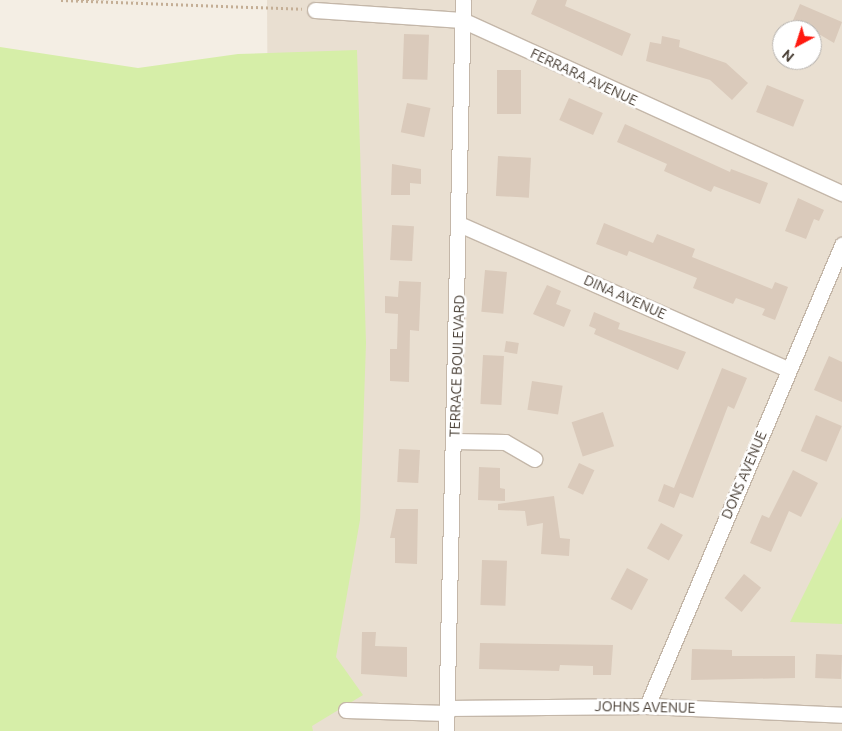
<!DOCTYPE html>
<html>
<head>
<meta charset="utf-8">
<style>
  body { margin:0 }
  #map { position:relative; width:842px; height:731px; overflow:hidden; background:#f4eee4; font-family:Ubuntu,sans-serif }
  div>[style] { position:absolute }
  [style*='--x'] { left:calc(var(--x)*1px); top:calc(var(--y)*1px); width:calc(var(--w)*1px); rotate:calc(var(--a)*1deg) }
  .residential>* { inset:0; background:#e9dfd1 }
  .green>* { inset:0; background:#d6eea8 }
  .building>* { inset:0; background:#dacabb; transform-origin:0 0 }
  .path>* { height:2.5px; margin-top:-1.25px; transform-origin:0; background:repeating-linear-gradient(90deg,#c4ae95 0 2.5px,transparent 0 5px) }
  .roads { filter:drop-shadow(1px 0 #c4b7a9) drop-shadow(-1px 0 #c4b7a9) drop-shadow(0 1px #c4b7a9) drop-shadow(0 -1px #c4b7a9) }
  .street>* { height:15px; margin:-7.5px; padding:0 7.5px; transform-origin:7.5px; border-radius:7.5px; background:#fff }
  span { translate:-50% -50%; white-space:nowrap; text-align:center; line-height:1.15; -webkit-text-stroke:5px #fff; paint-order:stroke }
  .street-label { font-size:14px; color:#473d33 }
  .north { position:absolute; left:772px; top:20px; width:50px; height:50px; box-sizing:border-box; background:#fff; border:1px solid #b5b1ad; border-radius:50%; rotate:220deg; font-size:14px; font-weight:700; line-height:20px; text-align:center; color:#473d33 }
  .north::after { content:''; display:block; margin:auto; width:18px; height:22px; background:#ff1a10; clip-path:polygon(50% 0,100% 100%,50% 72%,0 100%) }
</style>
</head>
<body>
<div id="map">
  <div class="residential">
    <i style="clip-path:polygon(evenodd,267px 0,842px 0,842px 731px,0 731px,0 594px,271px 643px,267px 0,782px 30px,812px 30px,812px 60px,782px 60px,782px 30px)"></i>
  </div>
  <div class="green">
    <i style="clip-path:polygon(0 47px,138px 68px,238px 54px,357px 50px,366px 343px,360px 520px,336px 657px,363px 695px,312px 726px,313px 731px,0 731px)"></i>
    <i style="clip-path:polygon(842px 517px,842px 624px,790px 622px)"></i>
  </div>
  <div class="building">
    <i style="clip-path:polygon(537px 0,567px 0,565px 6px,631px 34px,622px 56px,531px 14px)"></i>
    <i style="clip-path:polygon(800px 4px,842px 22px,834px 43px,812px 30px,791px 25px)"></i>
    <i style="left:404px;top:34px;width:25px;height:45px;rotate:2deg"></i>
    <i style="clip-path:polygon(662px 36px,680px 40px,679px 47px,726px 63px,748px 83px,732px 100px,710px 80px,646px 61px,650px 42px,661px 44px)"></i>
    <i style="left:497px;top:70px;width:24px;height:44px"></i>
    <i style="left:767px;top:85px;width:40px;height:29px;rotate:22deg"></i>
    <i style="left:569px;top:98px;width:37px;height:24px;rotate:24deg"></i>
    <i style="left:407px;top:103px;width:24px;height:30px;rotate:12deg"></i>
    <i style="clip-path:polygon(625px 124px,730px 172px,731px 169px,768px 183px,760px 204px,714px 186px,711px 192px,664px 171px,667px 164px,617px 142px)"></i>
    <i style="left:498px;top:156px;width:33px;height:40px;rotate:3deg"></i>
    <i style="clip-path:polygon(392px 164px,421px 169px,421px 184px,410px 183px,410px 195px,391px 195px)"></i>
    <i style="clip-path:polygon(798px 198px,824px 210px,819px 221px,814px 219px,806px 239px,785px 231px)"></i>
    <i style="clip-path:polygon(604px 223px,653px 243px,657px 234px,695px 249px,692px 257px,772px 289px,775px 282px,788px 287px,775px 320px,762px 315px,765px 309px,736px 298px,733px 304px,693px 288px,697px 278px,629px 251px,627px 256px,596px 244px)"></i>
    <i style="left:392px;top:225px;width:22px;height:35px;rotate:3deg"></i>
    <i style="left:485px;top:270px;width:22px;height:42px;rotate:5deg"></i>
    <i style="clip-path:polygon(399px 281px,421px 282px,419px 331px,410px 330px,409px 382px,390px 381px,390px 349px,397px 349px,398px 314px,385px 313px,385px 296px,398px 297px)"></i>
    <i style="clip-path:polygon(547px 285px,561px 291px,556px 304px,571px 310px,564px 327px,533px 314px)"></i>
    <i style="clip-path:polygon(594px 312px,620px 323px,618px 329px,686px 352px,678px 370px,594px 334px,596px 329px,589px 326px)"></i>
    <i style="left:506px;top:341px;width:13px;height:11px;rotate:9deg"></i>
    <i style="left:483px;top:355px;width:21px;height:49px;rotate:3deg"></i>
    <i style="clip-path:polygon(829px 356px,842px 362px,842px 402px,814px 390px)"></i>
    <i style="clip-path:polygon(722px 368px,747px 378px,734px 409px,728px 406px,693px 498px,680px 493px,674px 508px,658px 501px,664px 484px,674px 488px)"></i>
    <i style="left:532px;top:381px;width:31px;height:29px;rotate:9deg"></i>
    <i style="left:603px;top:412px;width:36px;height:33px;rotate:72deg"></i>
    <i style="left:816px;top:415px;width:28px;height:39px;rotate:23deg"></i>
    <i style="left:399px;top:449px;width:21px;height:33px;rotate:3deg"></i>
    <i style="left:579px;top:463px;width:17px;height:27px;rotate:25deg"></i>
    <i style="clip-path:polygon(479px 467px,500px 468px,500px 488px,505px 489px,505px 501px,478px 500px)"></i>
    <i style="clip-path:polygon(793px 470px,818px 483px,801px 517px,789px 511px,771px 552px,750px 543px,762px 515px,769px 518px)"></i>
    <i style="clip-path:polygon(554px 496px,560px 538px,570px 539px,569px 556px,541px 554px,543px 523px,527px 526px,525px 511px,498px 510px,498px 504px)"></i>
    <i style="clip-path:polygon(396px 509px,418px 509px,417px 564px,395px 563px,395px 538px,390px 538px)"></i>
    <i style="left:661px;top:523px;width:25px;height:29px;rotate:29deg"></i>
    <i style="left:482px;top:560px;width:25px;height:45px;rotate:2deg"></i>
    <i style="left:627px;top:568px;width:24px;height:35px;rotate:28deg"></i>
    <i style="left:744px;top:574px;width:22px;height:31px;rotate:39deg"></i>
    <i style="clip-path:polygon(362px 632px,376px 632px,375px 646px,407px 647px,407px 677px,361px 674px)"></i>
    <i style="clip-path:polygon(480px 643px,613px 645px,611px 675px,593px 675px,593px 666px,560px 665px,559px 671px,479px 669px)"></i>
    <i style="clip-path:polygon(692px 649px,732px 650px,732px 656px,795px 656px,795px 678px,691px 680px)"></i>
    <i style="left:816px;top:654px;width:26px;height:24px;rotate:2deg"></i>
  </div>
  <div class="path">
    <i style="--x:61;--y:0;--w:241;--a:2.1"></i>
  </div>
  <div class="roads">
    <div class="street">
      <i style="--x:315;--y:10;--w:147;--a:3.9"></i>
      <i style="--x:462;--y:20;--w:418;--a:24.5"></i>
      <i style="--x:461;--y:225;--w:357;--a:23.8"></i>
      <i style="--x:455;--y:441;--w:50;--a:1.1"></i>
      <i style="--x:505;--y:442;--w:34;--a:30"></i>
      <i style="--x:647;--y:706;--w:501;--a:-67.07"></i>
      <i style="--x:447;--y:708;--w:200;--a:-0.6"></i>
      <i style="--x:647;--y:706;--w:195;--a:2.6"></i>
      <i style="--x:346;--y:710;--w:101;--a:1.7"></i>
      <i style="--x:446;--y:731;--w:731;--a:-88.67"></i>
    </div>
  </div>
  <div class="street-label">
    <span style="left:584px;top:77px;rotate:25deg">FERRARA AVENUE</span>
    <span style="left:625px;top:297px;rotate:24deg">DINA AVENUE</span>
    <span style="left:457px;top:366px;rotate:-88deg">TERRACE BOULEVARD</span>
    <span style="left:744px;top:475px;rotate:-67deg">DONS AVENUE</span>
    <span style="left:645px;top:707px;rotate:1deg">JOHNS AVENUE</span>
  </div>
  <div class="north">N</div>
</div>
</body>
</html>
